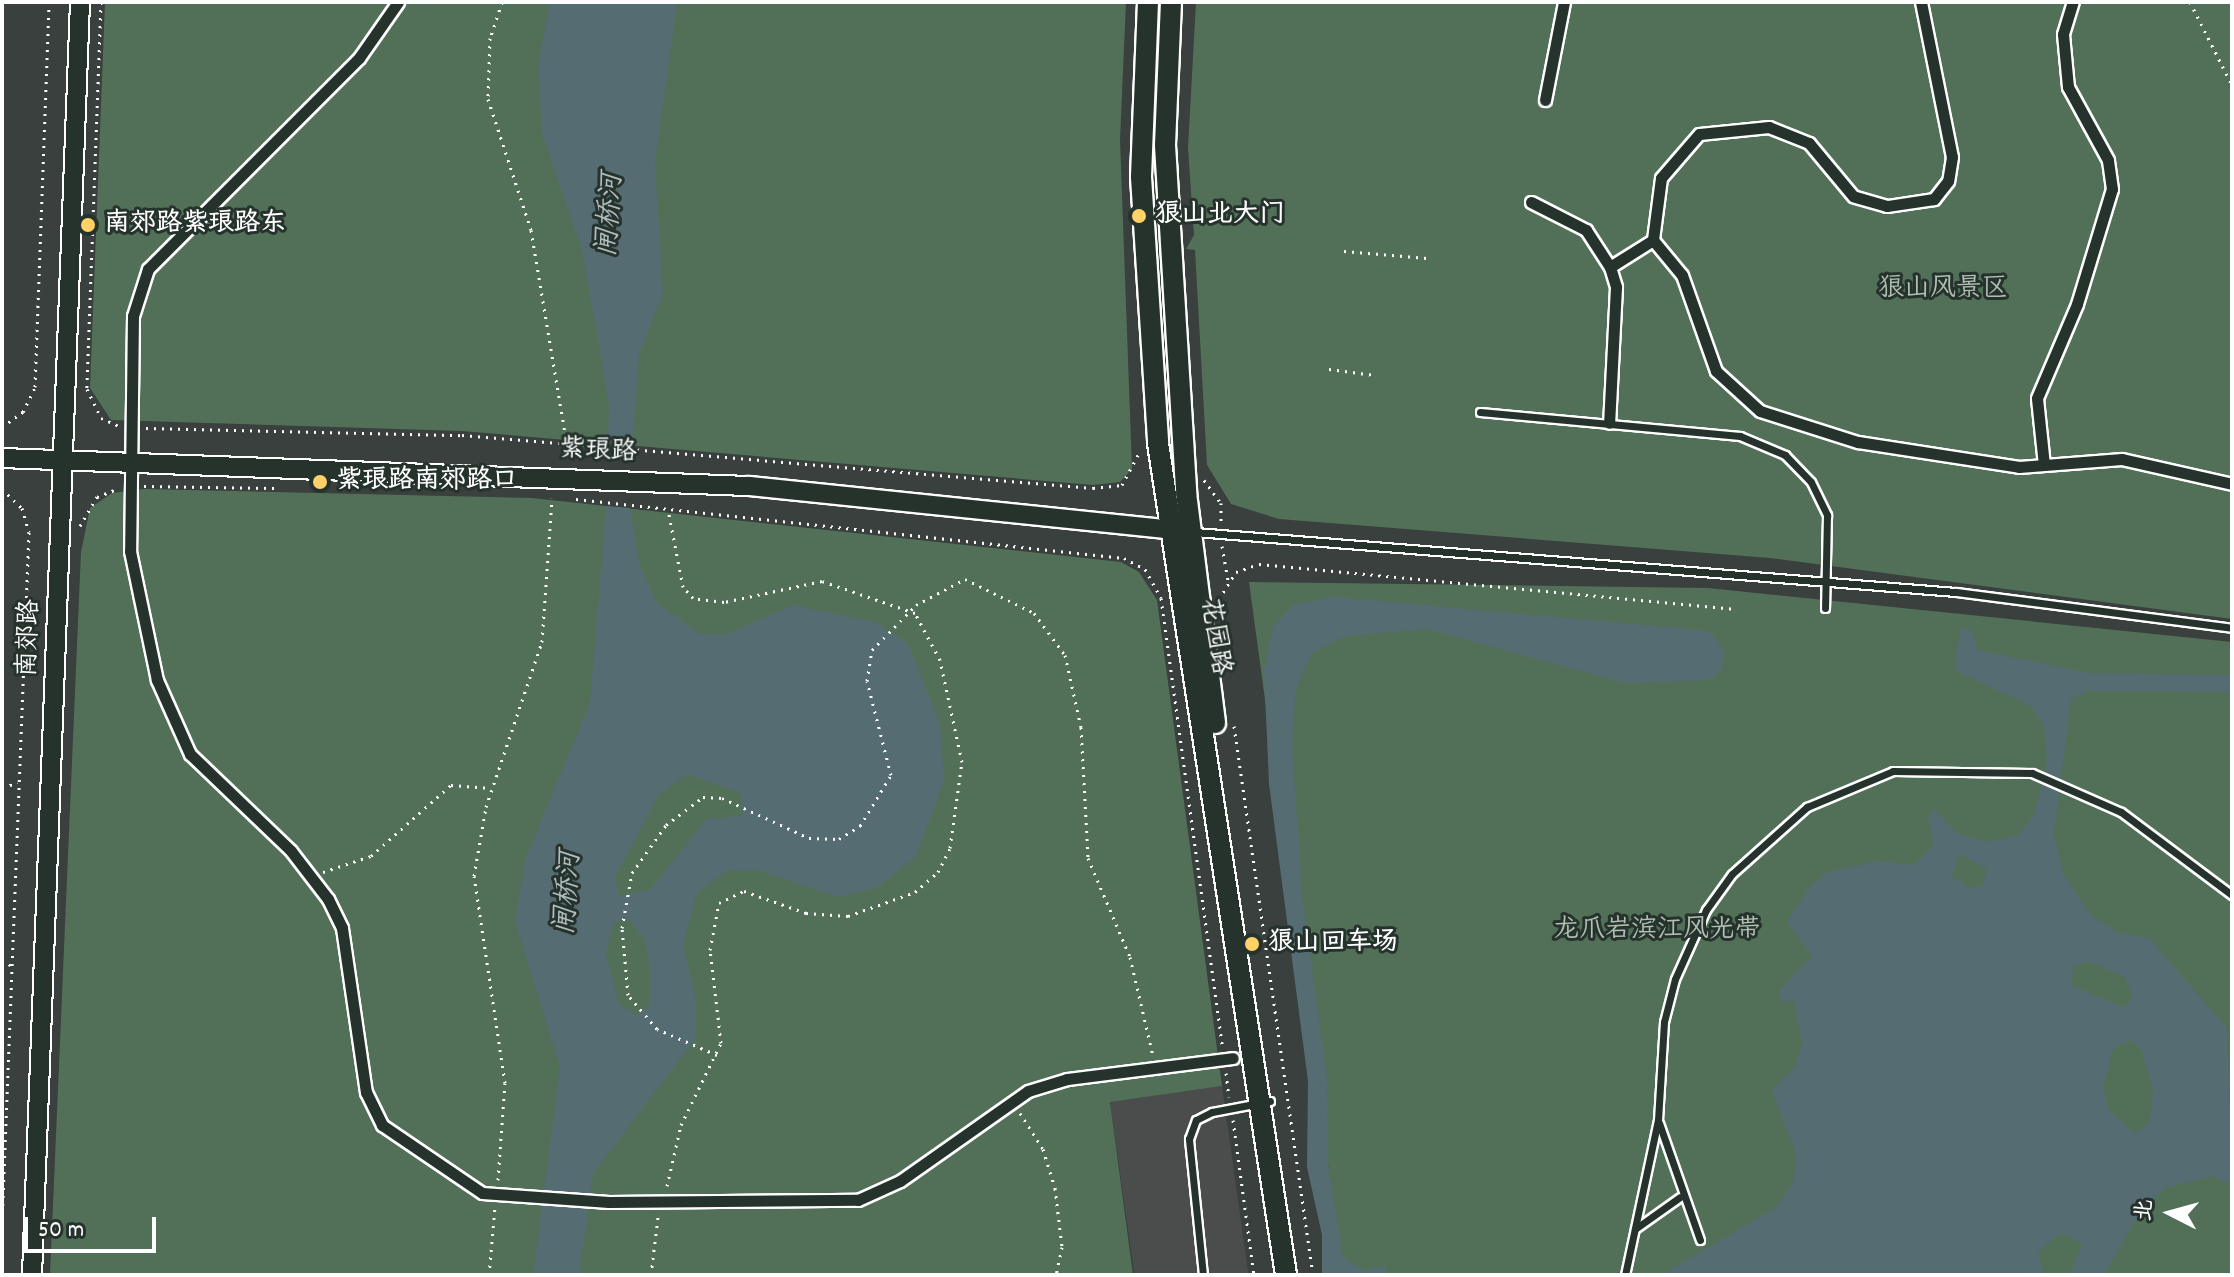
<!DOCTYPE html>
<html>
<head>
<meta charset="utf-8">
<style>
  body { margin:0 }
  #map { position:relative; width:2234px; height:1277px; overflow:hidden; background:#39403d; font-family:Dekko,"LXGW WenKai TC",sans-serif }
  div>[style] { position:absolute }
  [style*='--x'] { left:calc(var(--x)*1px); top:calc(var(--y)*1px); width:calc(var(--w)*1px); rotate:calc(var(--a)*1deg) }
  .built>* { inset:0; background:#4a4d4c; transform-origin:0 0 }
  .green>* { inset:0; background:#527058 }
  .water>* { inset:0; background:#556c73 }
  .path>* { height:3px; margin-top:-1.5px; transform-origin:0; background:repeating-linear-gradient(90deg,#fff 0 2px,transparent 0 8px) }
  .roads { filter:drop-shadow(2px 0 #fff) drop-shadow(-2px 0 #fff) drop-shadow(0 2px #fff) drop-shadow(0 -2px #fff) }
  .service>* { height:7px; margin:-3.5px; padding:0 3.5px; transform-origin:3.5px; border-radius:3.5px; background:#26332d }
  .pedestrian>* { height:11px; margin:-5.5px; padding:0 5.5px; transform-origin:5.5px; border-radius:5.5px; background:#26332d }
  .tertiary>* { height:18px; margin:-9px; padding:0 9px; transform-origin:9px; border-radius:9px; background:#26332d }
  .secondary>* { height:20px; margin:-10px; padding:0 10px; transform-origin:10px; border-radius:10px; background:#26332d }
  .dots>* { width:22px; height:22px; translate:-50% -50%; box-sizing:border-box; border:4px solid #26332d; border-radius:50% }
  span { translate:-50% -50%; white-space:nowrap; text-align:center; line-height:1.15; -webkit-text-stroke:6px #26332d; paint-order:stroke }
  .poi-label { font-size:26px; color:#fff; font-weight:700 }
  .left { translate:0 -50%; text-align:left }
  .park-label { font-size:26px; color:#b1bfb4 }
  .street-label { font-size:26px; color:#fff }
  .water-label { font-size:28px; color:#b2bdc0; font-style:italic }
  .frame { position:absolute; inset:0; border:4px solid #fff; pointer-events:none }
  .north { position:absolute; left:2130px; top:1173px; width:80px; height:80px; -webkit-text-stroke:6px #26332d; paint-order:stroke; rotate:276deg; font-size:22px; font-weight:700; line-height:32px; text-align:center; color:#fff }
  .north::after { content:''; display:block; margin:auto; width:28px; height:36px; background:#fff; clip-path:polygon(50% 0,100% 100%,50% 72%,0 100%) }
  .scale { position:absolute; left:24px; top:1217px; width:132px; height:36px; box-sizing:border-box; border:4px solid #fff; border-top:0; padding-left:10px; font-size:24px; line-height:28px; white-space:nowrap; color:#fff; -webkit-text-stroke:6px #26332d; paint-order:stroke }
</style>
</head>
<body>
<div id="map">
  <div class="built">
    <i style="left:1222px;top:1086px;width:191px;height:113px;rotate:82deg"></i>
  </div>
  <div class="green">
    <i style="clip-path:polygon(105px 2px,1126px 2px,1120px 140px,1132px 469px,1120px 482px,1093px 485px,462px 431px,111px 420px,90px 388px)"></i>
    <i style="clip-path:polygon(1196px 2px,2232px 2px,2232px 619px,1770px 558px,1279px 519px,1231px 504px,1207px 465px,1195px 250px,1186px 249px,1194px 235px,1188px 148px)"></i>
    <i style="clip-path:polygon(144px 489px,532px 498px,1121px 562px,1139px 572px,1157px 600px,1222px 1086px,1110px 1102px,1133px 1275px,50px 1275px,81px 552px,90px 508px,112px 493px)"></i>
    <i style="clip-path:polygon(1249px 582px,1708px 588px,2232px 642px,2232px 1275px,1343px 1275px)"></i>
  </div>
  <div class="water">
    <i style="clip-path:polygon(550px 2px,677px 2px,655px 163px,663px 293px,639px 354px,632px 444px,608px 442px,609px 404px,582px 250px,542px 133px,538px 67px)"></i>
    <i style="clip-path:polygon(evenodd,606px 506px,630px 508px,639px 563px,657px 603px,700px 634px,727px 634px,792px 605px,875px 622px,908px 644px,940px 724px,944px 780px,916px 857px,877px 887px,839px 897px,761px 871px,728px 870px,696px 894px,683px 945px,696px 1000px,695px 1039px,593px 1174px,579px 1275px,533px 1275px,560px 1067px,515px 920px,526px 857px,590px 703px,606px 506px,688px 774px,742px 794px,741px 816px,707px 819px,650px 890px,619px 896px,615px 877px,659px 794px,688px 774px,606px 506px,628px 919px,644px 938px,649px 962px,649px 1007px,636px 1015px,619px 1003px,606px 953px,614px 922px,628px 919px)"></i>
    <i style="clip-path:polygon(1333px 597px,1710px 631px,1725px 653px,1721px 671px,1708px 680px,1625px 683px,1428px 629px,1345px 636px,1312px 653px,1296px 688px,1292px 744px,1303px 906px,1327px 1078px,1328px 1164px,1343px 1257px,1364px 1271px,1387px 1265px,1385px 1275px,1322px 1275px,1322px 1235px,1307px 1167px,1308px 1081px,1269px 784px,1264px 669px,1273px 627px,1293px 605px)"></i>
    <i style="clip-path:polygon(evenodd,1960px 629px,1972px 630px,1977px 650px,2089px 673px,2232px 675px,2232px 692px,2089px 691px,2071px 699px,2054px 833px,2063px 874px,2090px 914px,2118px 933px,2149px 938px,2227px 1028px,2232px 1184px,2212px 1176px,2165px 1188px,2140px 1212px,2104px 1275px,2070px 1275px,2082px 1244px,2061px 1233px,2038px 1252px,2044px 1275px,1661px 1275px,1775px 1208px,1794px 1181px,1796px 1154px,1772px 1090px,1795px 1067px,1802px 1044px,1793px 997px,1783px 1005px,1779px 991px,1812px 956px,1787px 922px,1808px 890px,1827px 872px,1879px 861px,1914px 865px,1934px 845px,1928px 818px,1934px 809px,1958px 834px,1989px 842px,2017px 836px,2034px 816px,2047px 762px,2044px 727px,2031px 706px,1955px 670px,1960px 629px,1959px 854px,1987px 869px,1982px 886px,1969px 888px,1952px 876px,1959px 854px,1960px 629px,2091px 962px,2125px 977px,2132px 996px,2125px 1008px,2071px 985px,2074px 965px,2091px 962px,1960px 629px,2130px 1040px,2142px 1050px,2153px 1090px,2150px 1121px,2136px 1133px,2110px 1112px,2103px 1088px,2113px 1049px,2130px 1040px)"></i>
  </div>
  <div class="path">
    <i style="--x:101;--y:2;--w:387;--a:92.1"></i>
    <i style="--x:87;--y:389;--w:32;--a:64"></i>
    <i style="--x:101;--y:418;--w:20;--a:24"></i>
    <i style="--x:502;--y:2;--w:38;--a:108"></i>
    <i style="--x:490;--y:38;--w:61;--a:91.9"></i>
    <i style="--x:488;--y:99;--w:138;--a:71.8"></i>
    <i style="--x:531;--y:230;--w:217;--a:80.5"></i>
    <i style="--x:2190;--y:2;--w:93;--a:63.2"></i>
    <i style="--x:1344;--y:251;--w:83;--a:4.8"></i>
    <i style="--x:1329;--y:369;--w:46;--a:7.4"></i>
    <i style="--x:2;--y:427;--w:26;--a:-36"></i>
    <i style="--x:23;--y:412;--w:28;--a:-64"></i>
    <i style="--x:35;--y:387;--w:385;--a:-87.9"></i>
    <i style="--x:146;--y:428;--w:316;--a:1.3"></i>
    <i style="--x:462;--y:435;--w:633;--a:4.8"></i>
    <i style="--x:1093;--y:488;--w:29;--a:-6"></i>
    <i style="--x:1122;--y:485;--w:36;--a:-62"></i>
    <i style="--x:1204;--y:480;--w:29;--a:54"></i>
    <i style="--x:1221;--y:503;--w:19;--a:90"></i>
    <i style="--x:144;--y:486;--w:132;--a:0.9"></i>
    <i style="--x:2;--y:489;--w:28;--a:44"></i>
    <i style="--x:22;--y:508;--w:25;--a:74"></i>
    <i style="--x:29;--y:532;--w:695;--a:92.23"></i>
    <i style="--x:576;--y:499;--w:551;--a:6.15"></i>
    <i style="--x:1124;--y:558;--w:24;--a:28"></i>
    <i style="--x:1145;--y:569;--w:33;--a:61"></i>
    <i style="--x:1161;--y:598;--w:451;--a:82.2"></i>
    <i style="--x:80;--y:526;--w:34;--a:-60"></i>
    <i style="--x:97;--y:497;--w:22;--a:-22"></i>
    <i style="--x:1222;--y:546;--w:35;--a:80"></i>
    <i style="--x:1219;--y:599;--w:32;--a:-58"></i>
    <i style="--x:1236;--y:572;--w:24;--a:-19"></i>
    <i style="--x:1259;--y:564;--w:479;--a:5.4"></i>
    <i style="--x:2;--y:680;--w:51;--a:90"></i>
    <i style="--x:1234;--y:726;--w:555;--a:81.81"></i>
    <i style="--x:2;--y:787;--w:16;--a:-14"></i>
    <i style="--x:323;--y:872;--w:51;--a:-18.4"></i>
    <i style="--x:371;--y:856;--w:107;--a:-41.6"></i>
    <i style="--x:451;--y:785;--w:40;--a:4.3"></i>
    <i style="--x:2;--y:960;--w:12;--a:31"></i>
    <i style="--x:717;--y:1055;--w:65;--a:-156.6"></i>
    <i style="--x:657;--y:1029;--w:45;--a:-130.5"></i>
    <i style="--x:628;--y:995;--w:67;--a:-95.1"></i>
    <i style="--x:622;--y:928;--w:56;--a:-79.7"></i>
    <i style="--x:632;--y:873;--w:59;--a:-54.7"></i>
    <i style="--x:666;--y:825;--w:46;--a:-37.1"></i>
    <i style="--x:703;--y:797;--w:19;--a:3"></i>
    <i style="--x:722;--y:798;--w:96;--a:24.7"></i>
    <i style="--x:809;--y:838;--w:30;--a:2"></i>
    <i style="--x:839;--y:839;--w:25;--a:-32"></i>
    <i style="--x:860;--y:826;--w:60;--a:-58.7"></i>
    <i style="--x:891;--y:775;--w:97;--a:-104.3"></i>
    <i style="--x:867;--y:681;--w:31;--a:-81"></i>
    <i style="--x:872;--y:650;--w:63;--a:-45.6"></i>
    <i style="--x:916;--y:605;--w:55;--a:-28"></i>
    <i style="--x:965;--y:579;--w:77;--a:26.2"></i>
    <i style="--x:1034;--y:613;--w:52;--a:53.6"></i>
    <i style="--x:1065;--y:655;--w:74;--a:77.5"></i>
    <i style="--x:1081;--y:727;--w:131;--a:86.9"></i>
    <i style="--x:1088;--y:858;--w:108;--a:67"></i>
    <i style="--x:1130;--y:957;--w:102;--a:76.9"></i>
    <i style="--x:1226;--y:1073;--w:24;--a:83"></i>
    <i style="--x:1020;--y:1113;--w:43;--a:57.4"></i>
    <i style="--x:1043;--y:1149;--w:41;--a:72.9"></i>
    <i style="--x:1055;--y:1188;--w:59;--a:83.2"></i>
    <i style="--x:1062;--y:1247;--w:29;--a:102"></i>
    <i style="--x:1233;--y:1120;--w:156;--a:82.3"></i>
    <i style="--x:498;--y:1180;--w:97;--a:-85.9"></i>
    <i style="--x:505;--y:1083;--w:209;--a:-98.5"></i>
    <i style="--x:474;--y:876;--w:70;--a:-80.1"></i>
    <i style="--x:486;--y:807;--w:174;--a:-71.3"></i>
    <i style="--x:542;--y:642;--w:144;--a:-86"></i>
    <i style="--x:667;--y:1186;--w:63;--a:-77.1"></i>
    <i style="--x:681;--y:1125;--w:91;--a:-64"></i>
    <i style="--x:721;--y:1043;--w:94;--a:-96.7"></i>
    <i style="--x:710;--y:950;--w:48;--a:-79.2"></i>
    <i style="--x:719;--y:903;--w:28;--a:-26"></i>
    <i style="--x:744;--y:891;--w:66;--a:19.5"></i>
    <i style="--x:806;--y:913;--w:42;--a:4.1"></i>
    <i style="--x:848;--y:916;--w:71;--a:-19.7"></i>
    <i style="--x:915;--y:892;--w:30;--a:-41"></i>
    <i style="--x:938;--y:872;--w:27;--a:-63"></i>
    <i style="--x:950;--y:848;--w:87;--a:-82.1"></i>
    <i style="--x:962;--y:762;--w:104;--a:-102.2"></i>
    <i style="--x:940;--y:660;--w:53;--a:-118"></i>
    <i style="--x:915;--y:613;--w:98;--a:-161"></i>
    <i style="--x:822;--y:581;--w:100;--a:167.9"></i>
    <i style="--x:724;--y:602;--w:31;--a:-173"></i>
    <i style="--x:693;--y:598;--w:15;--a:-132"></i>
    <i style="--x:683;--y:587;--w:79;--a:-100.9"></i>
    <i style="--x:489;--y:1275;--w:68;--a:-85"></i>
    <i style="--x:651;--y:1275;--w:58;--a:-83.1"></i>
  </div>
  <div class="roads">
    <div class="service">
      <i style="--x:1480;--y:412;--w:261;--a:5.3"></i>
      <i style="--x:1740;--y:436;--w:49;--a:22.9"></i>
      <i style="--x:1785;--y:455;--w:37;--a:46"></i>
      <i style="--x:1811;--y:482;--w:37;--a:64"></i>
      <i style="--x:1827;--y:515;--w:93;--a:91.2"></i>
      <i style="--x:1195;--y:532;--w:763;--a:4.51"></i>
      <i style="--x:1956;--y:592;--w:278;--a:7.4"></i>
      <i style="--x:1659;--y:1123;--w:124;--a:70.7"></i>
      <i style="--x:1635;--y:1229;--w:55;--a:-35.4"></i>
      <i style="--x:1203;--y:1275;--w:137;--a:-95.9"></i>
      <i style="--x:1189;--y:1139;--w:20;--a:-70"></i>
      <i style="--x:1196;--y:1120;--w:18;--a:-27"></i>
      <i style="--x:1212;--y:1112;--w:59;--a:-10.7"></i>
      <i style="--x:1625;--y:1275;--w:158;--a:-78"></i>
      <i style="--x:1658;--y:1120;--w:98;--a:-86.5"></i>
      <i style="--x:1664;--y:1022;--w:44;--a:-75.7"></i>
      <i style="--x:1675;--y:979;--w:76;--a:-65.8"></i>
      <i style="--x:1706;--y:910;--w:44;--a:-54.2"></i>
      <i style="--x:1732;--y:874;--w:101;--a:-41.8"></i>
      <i style="--x:1807;--y:807;--w:93;--a:-22.7"></i>
      <i style="--x:1893;--y:771;--w:139;--a:0.8"></i>
      <i style="--x:2032;--y:773;--w:97;--a:23.7"></i>
      <i style="--x:2121;--y:812;--w:139;--a:36.8"></i>
    </div>
    <div class="pedestrian">
      <i style="--x:398;--y:2;--w:68;--a:124.9"></i>
      <i style="--x:359;--y:58;--w:298;--a:135"></i>
      <i style="--x:148;--y:269;--w:49;--a:107.7"></i>
      <i style="--x:133;--y:316;--w:235;--a:90.7"></i>
      <i style="--x:130;--y:551;--w:132;--a:78.2"></i>
      <i style="--x:157;--y:680;--w:81;--a:66"></i>
      <i style="--x:190;--y:754;--w:140;--a:43.8"></i>
      <i style="--x:291;--y:851;--w:61;--a:52.4"></i>
      <i style="--x:328;--y:899;--w:32;--a:64"></i>
      <i style="--x:342;--y:928;--w:166;--a:81.7"></i>
      <i style="--x:366;--y:1092;--w:37;--a:64"></i>
      <i style="--x:382;--y:1125;--w:121;--a:34.2"></i>
      <i style="--x:482;--y:1193;--w:127;--a:4.1"></i>
      <i style="--x:609;--y:1202;--w:249;--a:-0.5"></i>
      <i style="--x:858;--y:1200;--w:46;--a:-24.3"></i>
      <i style="--x:900;--y:1181;--w:156;--a:-35.1"></i>
      <i style="--x:1028;--y:1091;--w:41;--a:-17.1"></i>
      <i style="--x:1067;--y:1079;--w:167;--a:-7.2"></i>
      <i style="--x:1921;--y:2;--w:158;--a:78.7"></i>
      <i style="--x:1952;--y:157;--w:24;--a:99"></i>
      <i style="--x:1948;--y:181;--w:23;--a:128"></i>
      <i style="--x:1934;--y:199;--w:48;--a:171.5"></i>
      <i style="--x:1887;--y:206;--w:35;--a:-164"></i>
      <i style="--x:1853;--y:196;--w:69;--a:-129.7"></i>
      <i style="--x:1809;--y:143;--w:43;--a:-158.2"></i>
      <i style="--x:1769;--y:127;--w:70;--a:174.3"></i>
      <i style="--x:1699;--y:134;--w:58;--a:130.8"></i>
      <i style="--x:1661;--y:178;--w:63;--a:97.4"></i>
      <i style="--x:1653;--y:240;--w:45;--a:50.4"></i>
      <i style="--x:1682;--y:275;--w:102;--a:70.5"></i>
      <i style="--x:1716;--y:371;--w:59;--a:42.3"></i>
      <i style="--x:1760;--y:411;--w:103;--a:17.6"></i>
      <i style="--x:1858;--y:442;--w:163;--a:8.8"></i>
      <i style="--x:2019;--y:467;--w:103;--a:-4.4"></i>
      <i style="--x:2122;--y:459;--w:113;--a:12.8"></i>
      <i style="--x:1545;--y:100;--w:100;--a:-79"></i>
      <i style="--x:1531;--y:202;--w:62;--a:27"></i>
      <i style="--x:1586;--y:230;--w:44;--a:57"></i>
      <i style="--x:1610;--y:267;--w:21;--a:73"></i>
      <i style="--x:1616;--y:287;--w:136;--a:92.9"></i>
      <i style="--x:1610;--y:267;--w:51;--a:-32.1"></i>
      <i style="--x:2044;--y:465;--w:67;--a:-96"></i>
      <i style="--x:2037;--y:398;--w:102;--a:-66.9"></i>
      <i style="--x:2077;--y:304;--w:120;--a:-73.1"></i>
      <i style="--x:2112;--y:189;--w:29;--a:-98"></i>
      <i style="--x:2108;--y:160;--w:83;--a:-118.7"></i>
      <i style="--x:2068;--y:87;--w:53;--a:-95.4"></i>
      <i style="--x:2063;--y:34;--w:34;--a:-73"></i>
    </div>
    <div class="tertiary">
      <i style="--x:2;--y:458;--w:748;--a:2.15"></i>
      <i style="--x:749;--y:486;--w:437;--a:5.9"></i>
      <i style="--x:32;--y:1275;--w:1274;--a:-87.84"></i>
    </div>
    <div class="secondary">
      <i style="--x:1148;--y:2;--w:175;--a:92.3"></i>
      <i style="--x:1141;--y:177;--w:267;--a:86.3"></i>
      <i style="--x:1158;--y:443;--w:842;--a:81.25"></i>
      <i style="--x:1171;--y:2;--w:143;--a:92.4"></i>
      <i style="--x:1165;--y:145;--w:349;--a:86.5"></i>
      <i style="--x:1186;--y:493;--w:232;--a:82.8"></i>
    </div>
  </div>
  <div class="dots">
    <i style="left:1139px;top:216px;background:#ffd166"></i>
    <i style="left:88px;top:225px;background:#ffd166"></i>
    <i style="left:320px;top:482px;background:#ffd166"></i>
    <i style="left:1252px;top:944px;background:#ffd166"></i>
  </div>
  <div class="poi-label">
    <span class="left" style="left:1155px;top:216px">狼山北大门</span>
    <span class="left" style="left:104px;top:225px">南郊路紫琅路东</span>
    <span class="left" style="left:336px;top:482px">紫琅路南郊路口</span>
    <span class="left" style="left:1268px;top:944px">狼山回车场</span>
  </div>
  <div class="park-label">
    <span style="left:1943px;top:290px">狼山风景区</span>
    <span style="left:1657px;top:931px">龙爪岩滨江风光带</span>
  </div>
  <div class="street-label">
    <span style="left:598px;top:452px;rotate:3deg">紫琅路</span>
    <span style="left:1214px;top:637px;rotate:81deg">花园路</span>
    <span style="left:30px;top:638px;rotate:-88deg">南郊路</span>
  </div>
  <div class="water-label">
    <span style="left:612px;top:215px;rotate:-86deg">闸桥河</span>
    <span style="left:570px;top:893px;rotate:-86deg">闸桥河</span>
  </div>
  <div class="frame"></div>
  <div class="north">北</div>
  <div class="scale">50 m</div>
</div>
</body>
</html>
